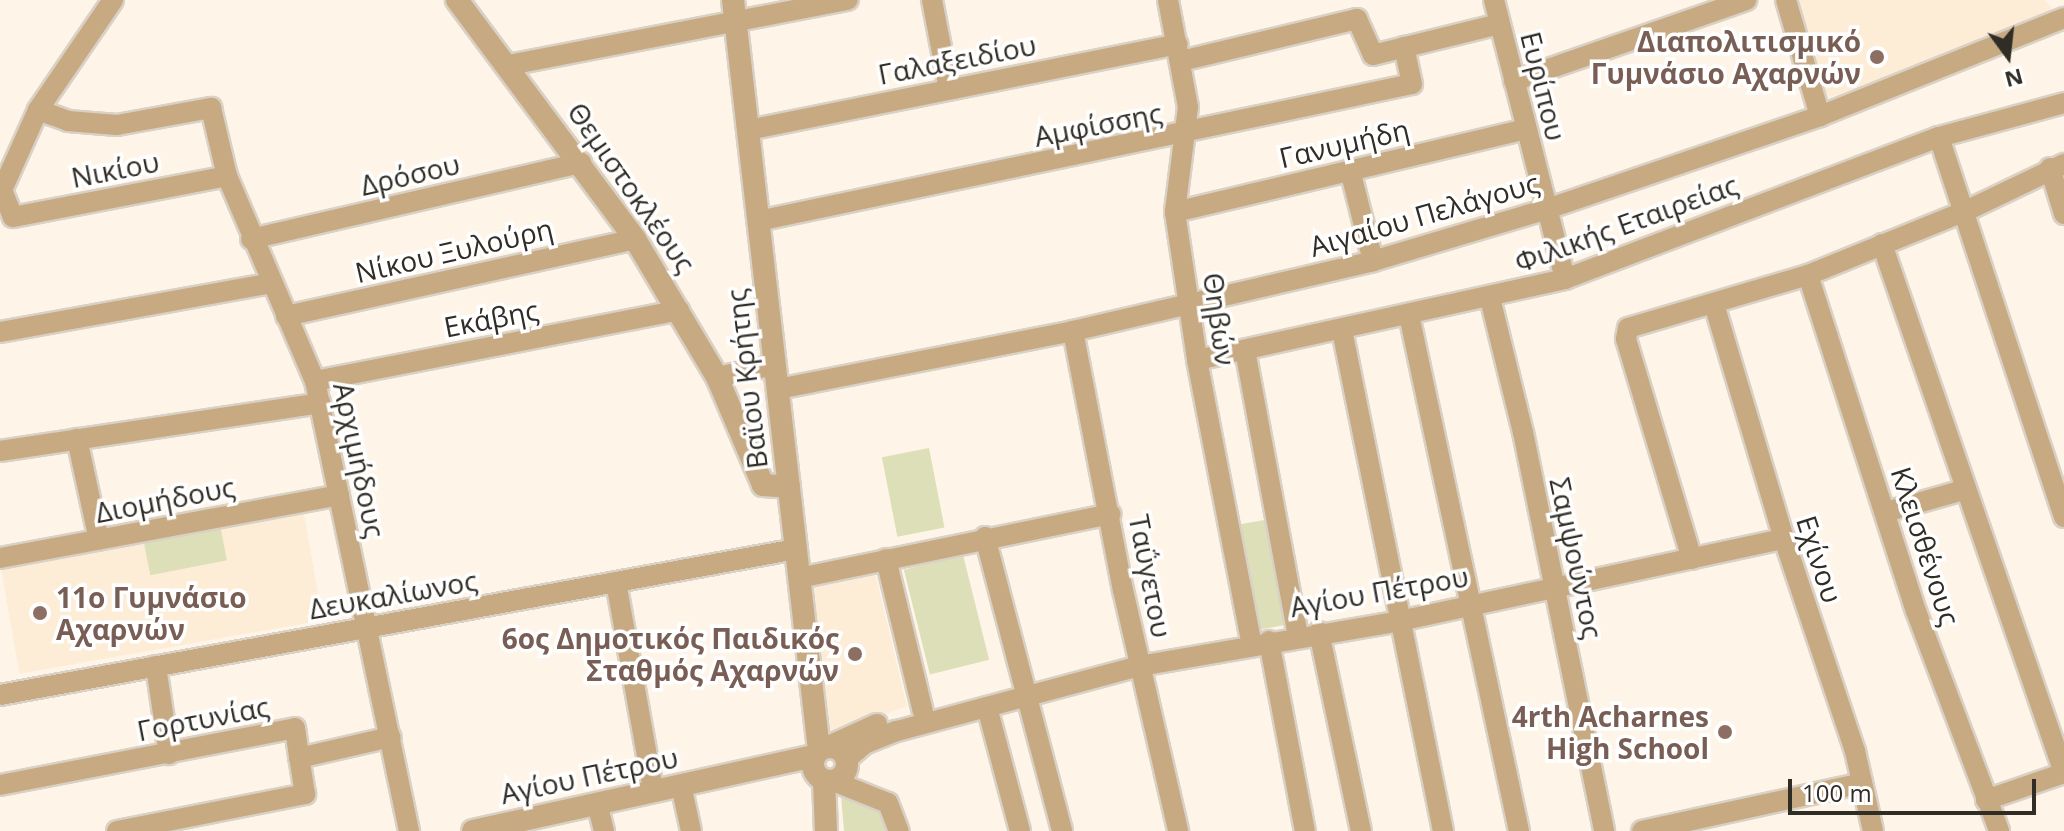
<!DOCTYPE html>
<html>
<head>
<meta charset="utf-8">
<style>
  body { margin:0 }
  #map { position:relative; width:2064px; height:831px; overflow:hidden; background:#fef5e8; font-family:"Open Sans",sans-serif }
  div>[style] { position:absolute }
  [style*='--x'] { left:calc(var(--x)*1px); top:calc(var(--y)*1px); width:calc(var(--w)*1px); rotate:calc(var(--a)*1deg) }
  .built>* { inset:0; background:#fdedd6; transform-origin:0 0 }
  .green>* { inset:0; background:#dcdfb7; transform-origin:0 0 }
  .roads { filter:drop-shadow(2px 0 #d9d1c5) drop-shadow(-2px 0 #d9d1c5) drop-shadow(0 2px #d9d1c5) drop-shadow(0 -2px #d9d1c5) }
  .minor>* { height:20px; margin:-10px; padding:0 10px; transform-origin:10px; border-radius:10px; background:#c7a982 }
  .tertiary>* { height:22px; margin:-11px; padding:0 11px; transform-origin:11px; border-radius:11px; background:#c7a982 }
  .tertiary>.ring { margin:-11px; padding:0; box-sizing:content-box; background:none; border:22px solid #c7a982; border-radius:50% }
  .dots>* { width:22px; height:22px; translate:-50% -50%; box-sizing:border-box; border:4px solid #fff; border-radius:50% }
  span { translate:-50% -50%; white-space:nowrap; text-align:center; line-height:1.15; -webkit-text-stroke:7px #fff; paint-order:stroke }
  .education-label { font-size:28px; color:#785e54; font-weight:700 }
  .right { translate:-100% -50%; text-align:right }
  .left { translate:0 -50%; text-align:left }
  .street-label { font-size:28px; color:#302c26 }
  .north { position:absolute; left:1968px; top:16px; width:80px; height:80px; -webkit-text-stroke:6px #fff; paint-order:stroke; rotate:165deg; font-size:22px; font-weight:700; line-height:32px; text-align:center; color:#302c26 }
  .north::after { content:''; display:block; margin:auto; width:28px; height:36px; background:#302c26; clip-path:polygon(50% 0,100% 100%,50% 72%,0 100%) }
  .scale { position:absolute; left:1788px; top:779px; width:248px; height:36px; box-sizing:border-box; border:4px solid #302c26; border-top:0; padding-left:10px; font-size:24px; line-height:28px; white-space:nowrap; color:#302c26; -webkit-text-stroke:6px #fff; paint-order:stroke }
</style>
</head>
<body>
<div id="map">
  <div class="built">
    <i style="clip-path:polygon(1794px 0,2045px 0,2057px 15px,1825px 99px)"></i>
    <i style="left:303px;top:508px;width:114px;height:308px;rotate:80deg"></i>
    <i style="clip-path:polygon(874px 568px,907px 706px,829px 736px,806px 579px)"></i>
  </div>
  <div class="green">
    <i style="left:929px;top:448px;width:81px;height:48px;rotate:79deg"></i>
    <i style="left:1270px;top:519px;width:107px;height:33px;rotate:80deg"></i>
    <i style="left:220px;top:525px;width:36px;height:78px;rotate:79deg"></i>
    <i style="left:963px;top:555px;width:108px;height:61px;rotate:76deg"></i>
    <i style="clip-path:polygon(841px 795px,879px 808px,890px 831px,844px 831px)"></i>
  </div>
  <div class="roads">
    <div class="minor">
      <i style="--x:113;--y:0;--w:133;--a:124.3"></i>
      <i style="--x:38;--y:110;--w:88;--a:114.2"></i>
      <i style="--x:2;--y:190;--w:29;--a:68"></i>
      <i style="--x:13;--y:217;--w:218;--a:-10.8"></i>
      <i style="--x:932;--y:0;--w:91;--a:79.2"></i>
      <i style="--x:1168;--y:0;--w:109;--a:79.4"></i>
      <i style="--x:1188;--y:107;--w:106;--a:97.1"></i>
      <i style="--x:1175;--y:212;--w:150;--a:81.5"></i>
      <i style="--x:1197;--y:360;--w:290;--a:79.1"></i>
      <i style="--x:1494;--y:0;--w:288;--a:75.7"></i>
      <i style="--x:1786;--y:0;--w:121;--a:73.7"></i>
      <i style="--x:1181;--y:61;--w:181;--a:-13.4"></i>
      <i style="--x:1357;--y:19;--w:39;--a:66"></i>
      <i style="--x:1373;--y:55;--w:130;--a:-13.8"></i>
      <i style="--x:509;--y:65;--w:345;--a:-10.9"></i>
      <i style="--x:1514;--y:81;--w:246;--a:-19.2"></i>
      <i style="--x:38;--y:110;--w:32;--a:20"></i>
      <i style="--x:68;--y:121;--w:49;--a:4.7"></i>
      <i style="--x:117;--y:125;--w:96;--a:-10.3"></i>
      <i style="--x:211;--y:108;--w:70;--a:76.8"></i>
      <i style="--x:227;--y:176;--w:223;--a:66.8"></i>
      <i style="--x:315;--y:381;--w:460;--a:78.2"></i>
      <i style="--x:748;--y:130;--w:438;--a:-11.3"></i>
      <i style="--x:1939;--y:137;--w:400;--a:71.8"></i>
      <i style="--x:2050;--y:168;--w:48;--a:73.1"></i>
      <i style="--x:1350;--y:170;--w:94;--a:75.8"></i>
      <i style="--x:1175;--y:212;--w:361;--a:-13.3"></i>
      <i style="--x:758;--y:221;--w:668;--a:-11.83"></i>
      <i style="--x:1412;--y:84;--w:38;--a:-102"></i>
      <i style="--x:251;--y:239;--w:339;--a:-13"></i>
      <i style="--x:1882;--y:244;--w:559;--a:71.01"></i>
      <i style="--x:1808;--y:275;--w:353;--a:72.2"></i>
      <i style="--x:1916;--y:611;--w:235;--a:69.3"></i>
      <i style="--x:1490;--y:298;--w:138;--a:76.2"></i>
      <i style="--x:1523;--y:432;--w:407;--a:78.5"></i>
      <i style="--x:1714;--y:304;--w:245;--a:73.4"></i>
      <i style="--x:1784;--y:539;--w:224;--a:71.5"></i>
      <i style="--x:1855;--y:751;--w:82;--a:77.3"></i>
      <i style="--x:1409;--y:315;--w:528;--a:77.97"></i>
      <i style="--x:286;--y:316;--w:357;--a:-12.4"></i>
      <i style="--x:1342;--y:330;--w:511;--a:78.6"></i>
      <i style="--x:1073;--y:331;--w:264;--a:79.1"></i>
      <i style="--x:1123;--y:590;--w:247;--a:77.1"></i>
      <i style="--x:0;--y:332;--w:275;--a:-10.2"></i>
      <i style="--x:1245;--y:350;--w:291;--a:79.5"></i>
      <i style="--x:1197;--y:360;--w:377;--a:-12.4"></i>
      <i style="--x:1565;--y:279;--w:400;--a:-20.8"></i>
      <i style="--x:1939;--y:137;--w:130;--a:-15.2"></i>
      <i style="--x:717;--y:377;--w:59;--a:-11.7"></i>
      <i style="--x:315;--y:381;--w:371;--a:-11"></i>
      <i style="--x:778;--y:389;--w:301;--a:-11.1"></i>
      <i style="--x:1073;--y:331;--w:308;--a:-13.1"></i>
      <i style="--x:1373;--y:261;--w:182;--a:-16.6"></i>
      <i style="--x:1547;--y:209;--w:288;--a:-18.8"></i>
      <i style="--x:1820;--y:116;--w:263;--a:-21.9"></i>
      <i style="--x:77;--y:439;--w:103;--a:77.7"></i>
      <i style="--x:0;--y:451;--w:324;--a:-8.5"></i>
      <i style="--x:1886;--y:512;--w:80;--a:-15.9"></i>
      <i style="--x:985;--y:537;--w:304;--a:75.3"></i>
      <i style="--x:0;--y:558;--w:345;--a:-10.5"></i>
      <i style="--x:886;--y:559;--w:157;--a:76.4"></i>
      <i style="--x:1692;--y:559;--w:230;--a:-106.7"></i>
      <i style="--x:1626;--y:339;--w:11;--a:-80"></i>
      <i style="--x:1628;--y:328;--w:188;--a:-16.4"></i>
      <i style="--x:1808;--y:275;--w:170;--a:-22.1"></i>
      <i style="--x:1966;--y:211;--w:109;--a:-25.6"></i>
      <i style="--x:799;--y:578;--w:318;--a:-11.6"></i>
      <i style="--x:616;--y:582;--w:210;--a:79.9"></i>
      <i style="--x:1319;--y:632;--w:203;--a:78.1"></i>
      <i style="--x:1269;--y:641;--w:193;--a:79.3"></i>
      <i style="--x:156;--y:666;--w:89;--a:81.6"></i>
      <i style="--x:0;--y:695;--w:809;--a:-10.39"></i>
      <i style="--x:987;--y:707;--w:128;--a:75.1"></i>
      <i style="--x:826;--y:747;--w:56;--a:-24.3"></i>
      <i style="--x:847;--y:759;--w:23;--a:-41"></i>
      <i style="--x:864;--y:744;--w:35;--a:-22"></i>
      <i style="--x:897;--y:731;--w:252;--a:-15"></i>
      <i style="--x:1140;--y:666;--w:264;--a:-9.8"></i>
      <i style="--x:1400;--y:621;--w:393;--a:-12.1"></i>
      <i style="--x:833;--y:781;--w:59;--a:21.8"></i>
      <i style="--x:888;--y:803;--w:30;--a:69"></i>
      <i style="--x:0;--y:785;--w:300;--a:-10.9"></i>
      <i style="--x:295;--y:728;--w:30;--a:82"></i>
      <i style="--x:299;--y:758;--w:94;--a:-12.9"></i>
      <i style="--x:681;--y:785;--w:47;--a:77.7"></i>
      <i style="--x:1986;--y:800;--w:83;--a:-19.1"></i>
      <i style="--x:597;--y:803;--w:29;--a:76"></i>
      <i style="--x:117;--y:831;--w:192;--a:-11.1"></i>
      <i style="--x:305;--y:794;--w:36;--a:-99"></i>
      <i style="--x:1642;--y:831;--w:225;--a:-12.3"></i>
    </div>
    <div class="tertiary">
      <i style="--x:457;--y:0;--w:298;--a:53.3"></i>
      <i style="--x:635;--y:239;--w:161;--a:59.3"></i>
      <i style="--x:717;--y:377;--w:117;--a:66.9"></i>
      <i style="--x:763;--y:485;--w:26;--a:4"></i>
      <i style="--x:733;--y:0;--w:755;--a:83.46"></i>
      <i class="ring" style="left:813px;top:747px;width:12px;height:12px"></i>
      <i style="--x:824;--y:780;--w:51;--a:87.8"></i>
      <i style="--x:473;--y:831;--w:350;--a:-12.4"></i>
    </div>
  </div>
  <div class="dots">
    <i style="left:1877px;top:57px;background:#8d6e63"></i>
    <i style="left:40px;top:613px;background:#8d6e63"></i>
    <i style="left:855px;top:654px;background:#8d6e63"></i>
    <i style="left:1725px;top:732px;background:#8d6e63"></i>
  </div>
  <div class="education-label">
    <span class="right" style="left:1861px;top:57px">Διαπολιτισμικό<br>Γυμνάσιο Αχαρνών</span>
    <span class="left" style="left:56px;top:613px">11ο Γυμνάσιο<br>Αχαρνών</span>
    <span class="right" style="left:839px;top:654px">6ος Δημοτικός Παιδικός<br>Σταθμός Αχαρνών</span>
    <span class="right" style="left:1709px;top:732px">4rth Acharnes<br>High School</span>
  </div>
  <div class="street-label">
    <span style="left:957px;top:59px;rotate:-11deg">Γαλαξειδίου</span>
    <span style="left:1544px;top:86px;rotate:76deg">Ευρίπου</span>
    <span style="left:1098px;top:124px;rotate:-11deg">Αμφίσσης</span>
    <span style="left:1344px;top:143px;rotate:-13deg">Γανυμήδη</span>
    <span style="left:115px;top:169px;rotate:-11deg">Νικίου</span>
    <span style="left:410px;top:174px;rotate:-13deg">Δρόσου</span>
    <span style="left:632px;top:187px;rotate:55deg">Θεμιστοκλέους</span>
    <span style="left:1424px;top:214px;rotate:-16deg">Αιγαίου Πελάγους</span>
    <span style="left:1626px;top:223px;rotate:-20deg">Φιλικής Εταιρείας</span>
    <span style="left:454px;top:250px;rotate:-13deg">Νίκου Ξυλούρη</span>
    <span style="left:491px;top:318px;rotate:-11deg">Εκάβης</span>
    <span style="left:1220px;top:319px;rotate:82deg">Θηβών</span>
    <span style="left:746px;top:379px;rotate:-97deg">Βαϊου Κρήτης</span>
    <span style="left:360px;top:460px;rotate:78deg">Αρχιμήδους</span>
    <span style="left:165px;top:499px;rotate:-11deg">Διομήδους</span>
    <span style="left:1926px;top:546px;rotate:72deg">Κλεισθένους</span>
    <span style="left:1577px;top:558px;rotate:78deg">Σαμψούντος</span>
    <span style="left:1820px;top:559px;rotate:72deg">Εχίνου</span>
    <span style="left:1151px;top:576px;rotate:79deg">Ταΰγετου</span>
    <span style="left:1379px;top:591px;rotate:-10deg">Αγίου Πέτρου</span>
    <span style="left:393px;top:594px;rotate:-10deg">Δευκαλίωνος</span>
    <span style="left:203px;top:718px;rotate:-11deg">Γορτυνίας</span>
    <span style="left:589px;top:775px;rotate:-12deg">Αγίου Πέτρου</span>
  </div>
  <div class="north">N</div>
  <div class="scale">100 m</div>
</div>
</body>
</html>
